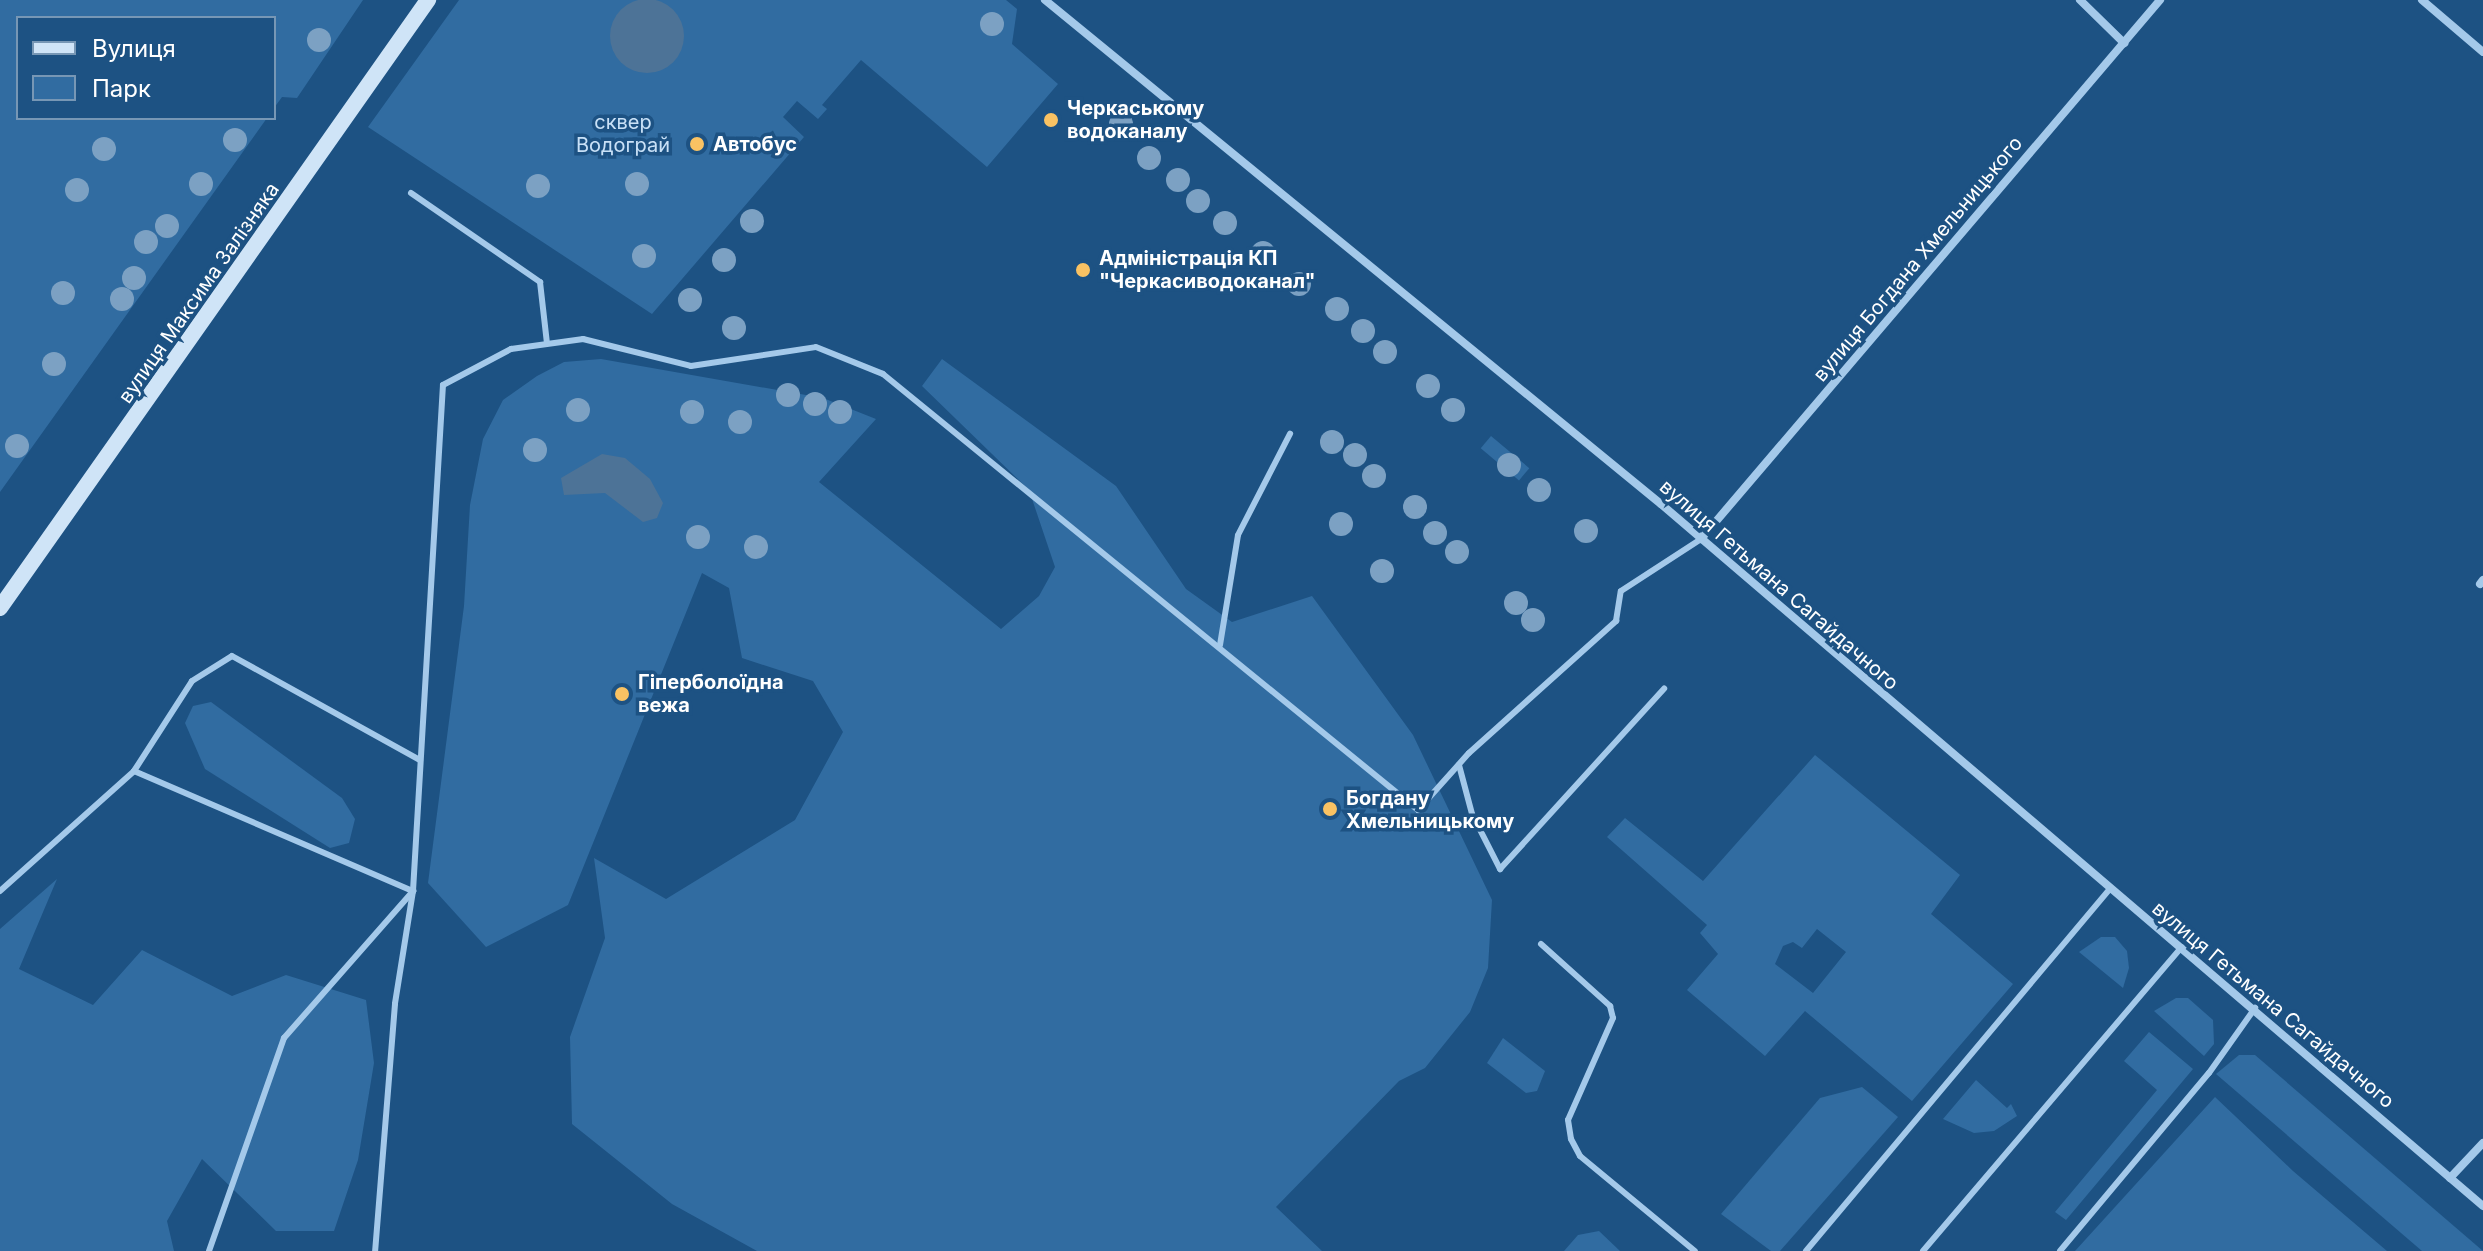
<!DOCTYPE html>
<html>
<head>
<meta charset="utf-8">
<style>
  body { margin:0 }
  #map { position:relative; width:2483px; height:1251px; overflow:hidden; background:#1d5283; font-family:Inter,sans-serif }
  div>[style] { position:absolute }
  [style*='--x'] { left:calc(var(--x)*1px); top:calc(var(--y)*1px); width:calc(var(--w)*1px); rotate:calc(var(--a)*1deg) }
  .green>* { inset:0; background:#316ca1; transform-origin:0 0 }
  .water>* { inset:0; background:#4d7397 }
  .round { border-radius:50% }
  .lane>* { height:6px; margin:-3px; padding:0 3px; transform-origin:3px; border-radius:3px; background:#a4c9ea }
  .street>* { height:8px; margin:-4px; padding:0 4px; transform-origin:4px; border-radius:4px; background:#a4c9ea }
  .secondary>* { height:16px; margin:-8px; padding:0 8px; transform-origin:8px; border-radius:8px; background:#cfe4f7 }
  .trees>* { width:24px; height:24px; margin:-12px; border-radius:50%; background:#7ca1c3 }
  .dots>* { width:22px; height:22px; translate:-50% -50%; box-sizing:border-box; border:4px solid #1d5283; border-radius:50% }
  span { translate:-50% -50%; white-space:nowrap; text-align:center; line-height:1.15; -webkit-text-stroke:7px #1d5283; paint-order:stroke }
  .poi-label { font-size:20px; color:#fff; font-weight:700 }
  .left { translate:0 -50%; text-align:left }
  .park-label { font-size:20px; color:#c9e1f7 }
  .street-label { font-size:20px; color:#fff }
  .legend { position:absolute; left:16px; top:16px; width:260px; height:104px; box-sizing:border-box; background:#1d5283; border:2px solid #7797b5; margin:0; padding:10px 14px; list-style:none; font-size:24px; color:#fff }
  .legend li { display:flex; align-items:center; gap:16px; height:40px }
  .legend b { width:40px; border:2px solid #7797b5 }
</style>
</head>
<body>
<div id="map">
  <div class="green">
    <i style="clip-path:polygon(0 0,363px 0,297px 98px,282px 97px,274px 108px,274px 18px,18px 18px,18px 118px,267px 118px,0 492px)"></i>
    <i style="clip-path:polygon(459px 0,1006px 0,1017px 9px,1012px 44px,1058px 84px,987px 167px,861px 60px,822px 105px,827px 109px,818px 119px,797px 101px,783px 117px,804px 137px,652px 314px,368px 127px)"></i>
    <i style="clip-path:polygon(601px 359px,823px 398px,876px 419px,819px 482px,1001px 629px,1039px 596px,1055px 567px,1029px 490px,922px 386px,942px 359px,1116px 486px,1186px 589px,1232px 622px,1312px 596px,1413px 735px,1492px 900px,1488px 968px,1470px 1012px,1425px 1068px,1399px 1081px,1276px 1207px,1322px 1251px,757px 1251px,672px 1204px,572px 1124px,570px 1037px,605px 938px,594px 858px,666px 899px,795px 820px,843px 732px,813px 681px,742px 658px,729px 588px,702px 573px,568px 905px,486px 947px,428px 883px,464px 606px,470px 505px,483px 439px,503px 400px,537px 376px,564px 362px)"></i>
    <i style="left:1491px;top:436px;width:50px;height:16px;rotate:40deg"></i>
    <i style="clip-path:polygon(211px 702px,342px 798px,355px 819px,349px 843px,330px 848px,205px 769px,185px 723px,193px 706px)"></i>
    <i style="clip-path:polygon(evenodd,1815px 755px,1960px 875px,1931px 914px,2013px 984px,1912px 1101px,1805px 1011px,1765px 1056px,1687px 990px,1718px 954px,1700px 933px,1707px 925px,1607px 837px,1625px 818px,1703px 881px,1815px 755px,1817px 929px,1846px 952px,1813px 993px,1775px 964px,1783px 946px,1793px 942px,1802px 948px,1817px 929px)"></i>
    <i style="clip-path:polygon(57px 879px,19px 969px,93px 1005px,142px 950px,232px 996px,286px 975px,366px 1000px,374px 1063px,358px 1160px,334px 1231px,276px 1231px,202px 1159px,167px 1221px,174px 1251px,0 1251px,0 929px)"></i>
    <i style="clip-path:polygon(2101px 937px,2115px 937px,2127px 951px,2129px 968px,2123px 988px,2079px 952px)"></i>
    <i style="clip-path:polygon(2176px 998px,2188px 998px,2213px 1020px,2214px 1044px,2204px 1056px,2154px 1011px)"></i>
    <i style="clip-path:polygon(2149px 1032px,2193px 1069px,2066px 1220px,2055px 1212px,2157px 1090px,2124px 1061px)"></i>
    <i style="clip-path:polygon(1503px 1038px,1545px 1071px,1537px 1091px,1526px 1093px,1487px 1063px)"></i>
    <i style="clip-path:polygon(2239px 1055px,2255px 1055px,2483px 1251px,2422px 1251px,2216px 1074px)"></i>
    <i style="clip-path:polygon(1976px 1080px,2007px 1108px,2011px 1104px,2017px 1116px,1994px 1131px,1974px 1133px,1943px 1119px)"></i>
    <i style="clip-path:polygon(1862px 1087px,1898px 1117px,1780px 1251px,1771px 1251px,1721px 1214px,1820px 1098px)"></i>
    <i style="clip-path:polygon(2215px 1097px,2293px 1171px,2387px 1251px,2075px 1251px)"></i>
    <i style="clip-path:polygon(1599px 1231px,1620px 1251px,1564px 1251px,1578px 1235px)"></i>
  </div>
  <div class="water">
    <i class="round" style="left:610px;top:-1px;width:74px;height:74px"></i>
    <i style="clip-path:polygon(602px 454px,625px 458px,650px 479px,663px 503px,657px 518px,643px 522px,605px 493px,564px 495px,561px 478px)"></i>
  </div>
  <div class="lane">
    <i style="--x:411;--y:193;--w:157;--a:34.6"></i>
    <i style="--x:540;--y:282;--w:61;--a:83.5"></i>
    <i style="--x:1220;--y:645;--w:111;--a:-80.7"></i>
    <i style="--x:1238;--y:535;--w:114;--a:-62.8"></i>
    <i style="--x:1459;--y:765;--w:51;--a:75.1"></i>
    <i style="--x:1472;--y:814;--w:62;--a:63"></i>
    <i style="--x:1500;--y:869;--w:244;--a:-47.7"></i>
    <i style="--x:134;--y:771;--w:107;--a:-57.2"></i>
    <i style="--x:192;--y:681;--w:47;--a:-32"></i>
    <i style="--x:232;--y:656;--w:215;--a:29"></i>
    <i style="--x:0;--y:891;--w:180;--a:-41.8"></i>
    <i style="--x:134;--y:771;--w:304;--a:23.3"></i>
    <i style="--x:413;--y:891;--w:114;--a:99.1"></i>
    <i style="--x:395;--y:1004;--w:248;--a:94.6"></i>
    <i style="--x:1541;--y:944;--w:93;--a:41.9"></i>
    <i style="--x:1610;--y:1006;--w:12;--a:76"></i>
    <i style="--x:1613;--y:1018;--w:111;--a:113.8"></i>
    <i style="--x:1568;--y:1120;--w:19;--a:81"></i>
    <i style="--x:1571;--y:1139;--w:19;--a:62"></i>
    <i style="--x:1580;--y:1156;--w:149;--a:39.6"></i>
    <i style="--x:209;--y:1251;--w:226;--a:-70.6"></i>
    <i style="--x:284;--y:1038;--w:196;--a:-48.7"></i>
    <i style="--x:413;--y:891;--w:507;--a:-86.61"></i>
    <i style="--x:443;--y:385;--w:77;--a:-27.9"></i>
    <i style="--x:511;--y:349;--w:73;--a:-7.9"></i>
    <i style="--x:583;--y:339;--w:111;--a:14"></i>
    <i style="--x:691;--y:366;--w:126;--a:-8.6"></i>
    <i style="--x:816;--y:347;--w:72;--a:21.9"></i>
    <i style="--x:883;--y:374;--w:690;--a:39.18"></i>
    <i style="--x:1418;--y:810;--w:76;--a:-48.2"></i>
    <i style="--x:1469;--y:753;--w:198;--a:-41.9"></i>
    <i style="--x:1616;--y:621;--w:30;--a:-81"></i>
    <i style="--x:1621;--y:591;--w:95;--a:-33"></i>
    <i style="--x:1806;--y:1251;--w:474;--a:-50"></i>
    <i style="--x:1923;--y:1251;--w:399;--a:-49.6"></i>
    <i style="--x:2060;--y:1251;--w:232;--a:-50.1"></i>
    <i style="--x:2209;--y:1073;--w:80;--a:-54.7"></i>
  </div>
  <div class="street">
    <i style="--x:1045;--y:0;--w:796;--a:39.29"></i>
    <i style="--x:1661;--y:504;--w:1081;--a:40.5"></i>
    <i style="--x:2080;--y:0;--w:62;--a:44.3"></i>
    <i style="--x:2422;--y:0;--w:80;--a:40.4"></i>
    <i style="--x:1701;--y:539;--w:708;--a:-49.58"></i>
    <i style="--x:2480;--y:584;--w:5;--a:-53"></i>
    <i style="--x:2450;--y:1178;--w:48;--a:-46.7"></i>
  </div>
  <div class="secondary">
    <i style="--x:0;--y:608;--w:744;--a:-54.86"></i>
  </div>
  <div class="trees">
    <i style="left:992px;top:24px"></i>
    <i style="left:319px;top:40px"></i>
    <i style="left:1121px;top:124px"></i>
    <i style="left:235px;top:140px"></i>
    <i style="left:104px;top:149px"></i>
    <i style="left:1149px;top:158px"></i>
    <i style="left:1178px;top:180px"></i>
    <i style="left:201px;top:184px"></i>
    <i style="left:637px;top:184px"></i>
    <i style="left:538px;top:186px"></i>
    <i style="left:77px;top:190px"></i>
    <i style="left:1198px;top:201px"></i>
    <i style="left:752px;top:221px"></i>
    <i style="left:1225px;top:223px"></i>
    <i style="left:167px;top:226px"></i>
    <i style="left:146px;top:242px"></i>
    <i style="left:1263px;top:253px"></i>
    <i style="left:644px;top:256px"></i>
    <i style="left:724px;top:260px"></i>
    <i style="left:134px;top:278px"></i>
    <i style="left:1299px;top:284px"></i>
    <i style="left:63px;top:293px"></i>
    <i style="left:122px;top:299px"></i>
    <i style="left:690px;top:300px"></i>
    <i style="left:1337px;top:309px"></i>
    <i style="left:734px;top:328px"></i>
    <i style="left:1363px;top:331px"></i>
    <i style="left:1385px;top:352px"></i>
    <i style="left:54px;top:364px"></i>
    <i style="left:1428px;top:386px"></i>
    <i style="left:788px;top:395px"></i>
    <i style="left:815px;top:404px"></i>
    <i style="left:578px;top:410px"></i>
    <i style="left:1453px;top:410px"></i>
    <i style="left:692px;top:412px"></i>
    <i style="left:840px;top:412px"></i>
    <i style="left:740px;top:422px"></i>
    <i style="left:1332px;top:442px"></i>
    <i style="left:17px;top:446px"></i>
    <i style="left:535px;top:450px"></i>
    <i style="left:1355px;top:455px"></i>
    <i style="left:1509px;top:465px"></i>
    <i style="left:1374px;top:476px"></i>
    <i style="left:1539px;top:490px"></i>
    <i style="left:1415px;top:507px"></i>
    <i style="left:1341px;top:524px"></i>
    <i style="left:1586px;top:531px"></i>
    <i style="left:1435px;top:533px"></i>
    <i style="left:698px;top:537px"></i>
    <i style="left:756px;top:547px"></i>
    <i style="left:1457px;top:552px"></i>
    <i style="left:1382px;top:571px"></i>
    <i style="left:1516px;top:603px"></i>
    <i style="left:1533px;top:620px"></i>
  </div>
  <div class="dots">
    <i style="left:1051px;top:120px;background:#f9c263"></i>
    <i style="left:697px;top:144px;background:#f9c263"></i>
    <i style="left:1083px;top:270px;background:#f9c263"></i>
    <i style="left:622px;top:694px;background:#f9c263"></i>
    <i style="left:1330px;top:809px;background:#f9c263"></i>
  </div>
  <div class="poi-label">
    <span class="left" style="left:1067px;top:120px">Черкаському<br>водоканалу</span>
    <span class="left" style="left:713px;top:144px">Автобус</span>
    <span class="left" style="left:1099px;top:270px">Адміністрація КП<br>"Черкасиводоканал"</span>
    <span class="left" style="left:638px;top:694px">Гіперболоїдна<br>вежа</span>
    <span class="left" style="left:1346px;top:810px">Богдану<br>Хмельницькому</span>
  </div>
  <div class="park-label">
    <span style="left:623px;top:134px">сквер<br>Водограй</span>
  </div>
  <div class="street-label">
    <span style="left:1918px;top:259px;rotate:-50deg">вулиця Богдана Хмельницького</span>
    <span style="left:199px;top:293px;rotate:-55deg">вулиця Максима Залізняка</span>
    <span style="left:1779px;top:585px;rotate:41deg">вулиця Гетьмана Сагайдачного</span>
    <span style="left:2273px;top:1005px;rotate:40deg">вулиця Гетьмана Сагайдачного</span>
  </div>
  <ul class="legend">
  <li><b style="height:10px;background:#cfe4f7"></b>Вулиця</li>
  <li><b style="height:22px;background:#316ca1"></b>Парк</li>
  </ul>
</div>
</body>
</html>
